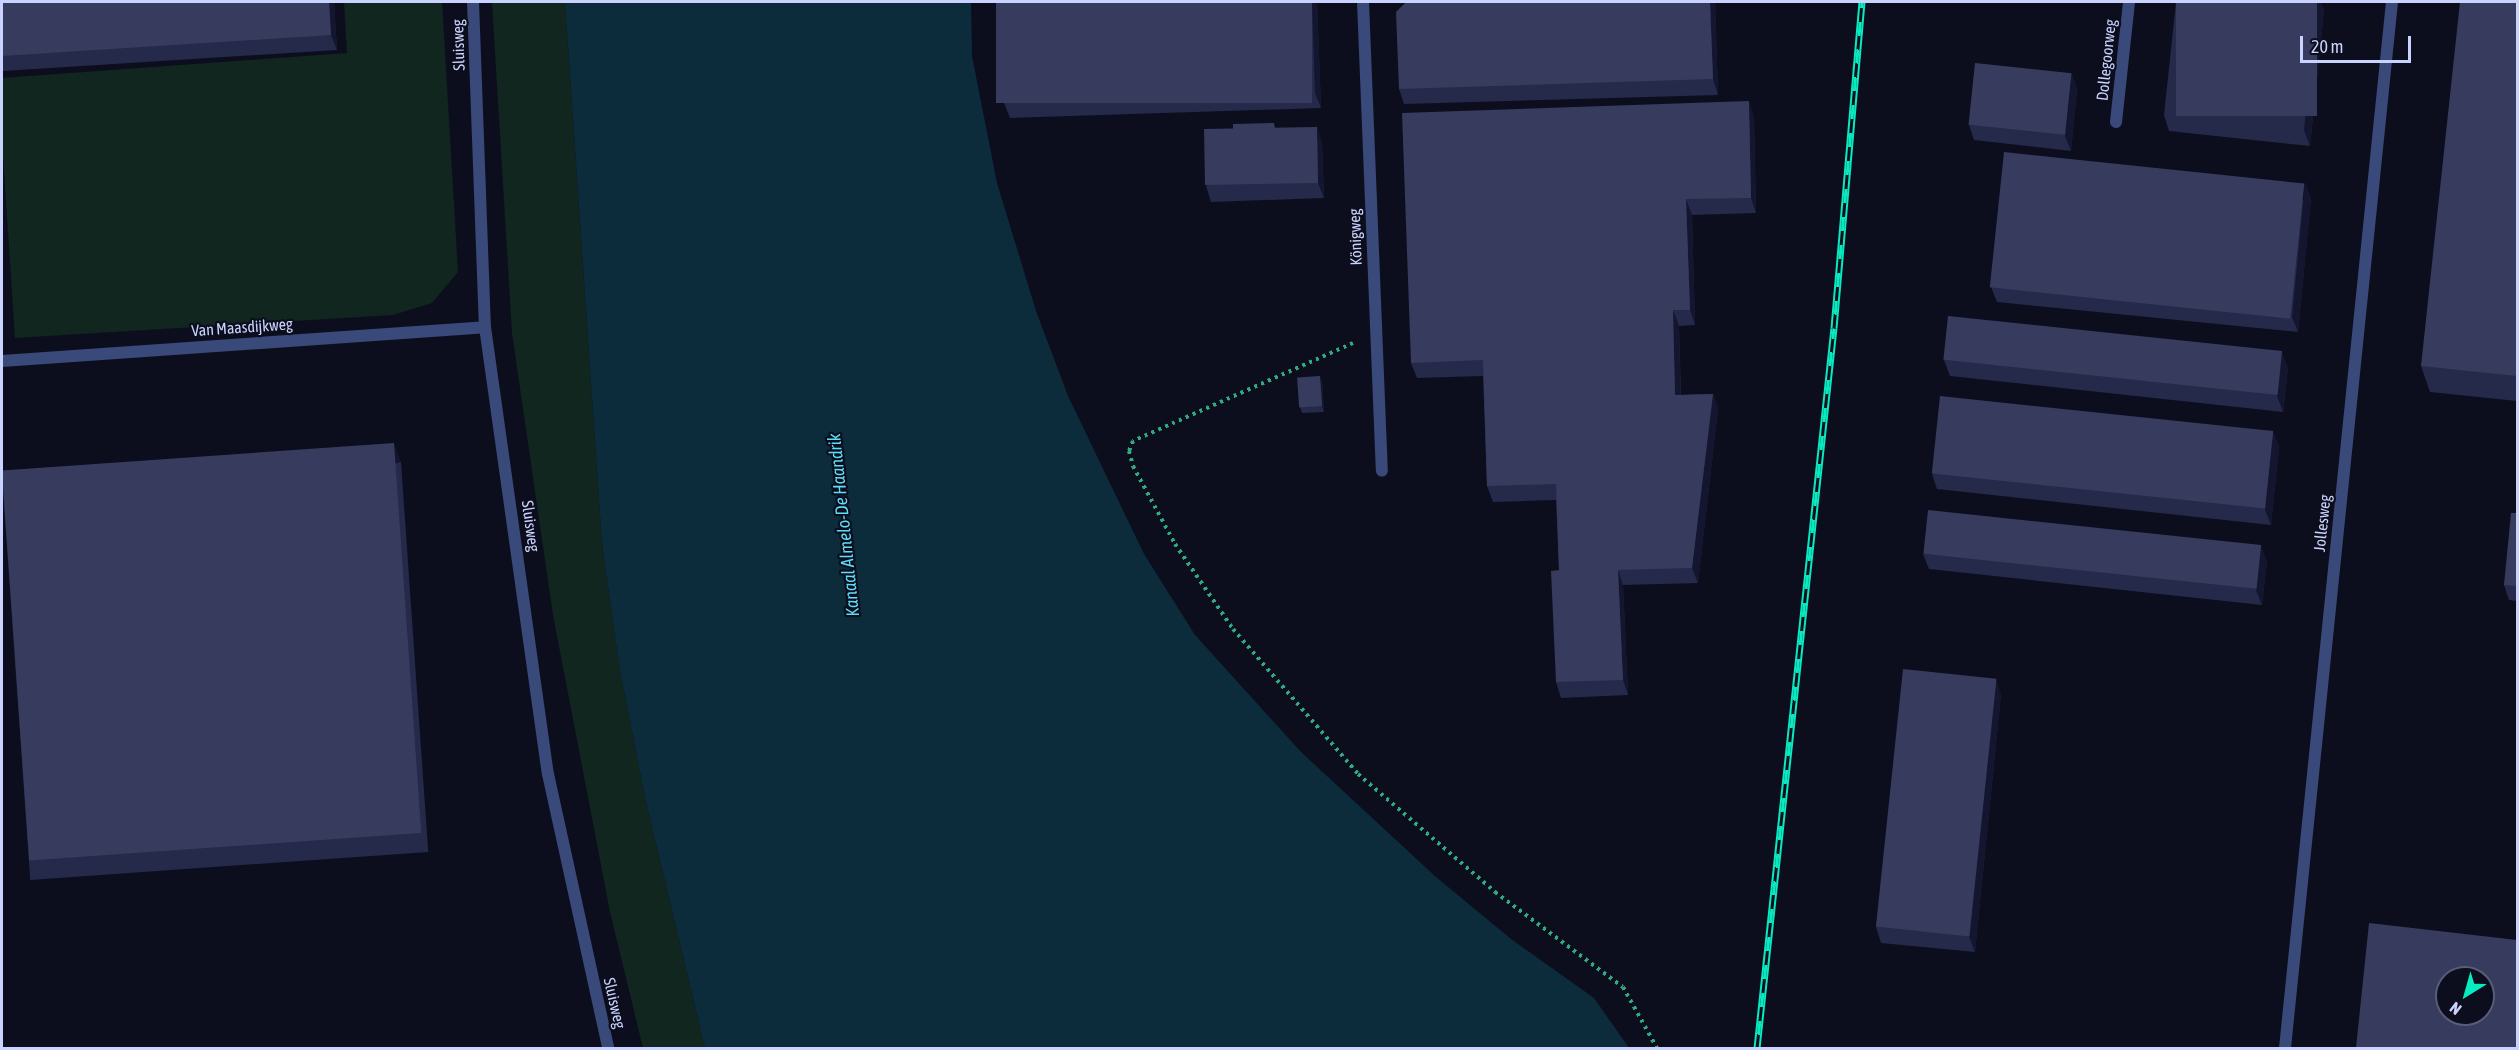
<!DOCTYPE html>
<html>
<head>
<meta charset="utf-8">
<style>
  body { margin:0 }
  #map { position:relative; width:2519px; height:1050px; overflow:hidden; background:#0c0e1d; font-family:"Asap Condensed",sans-serif }
  div>[style] { position:absolute }
  [style*='--x'] { left:calc(var(--x)*1px); top:calc(var(--y)*1px); width:calc(var(--w)*1px); rotate:calc(var(--a)*1deg) }
  .green>* { inset:0; background:#10261f }
  .water>* { inset:0; background:#0c2c3c }
  .path>* { height:4px; margin-top:-2px; transform-origin:0; background:repeating-linear-gradient(90deg,#31aa80 0 3px,transparent 0 7.5px) }
  .street>* { height:12px; margin:-6px; padding:0 6px; transform-origin:6px; border-radius:6px; background:#39497a }
  .rail>* { height:7px; margin-top:-3.5px; transform-origin:0; background:repeating-linear-gradient(90deg,#0c0e1d 0 14px,#08ebc0 0 28px); box-sizing:border-box; border-block:2px solid #08ebc0 }
  .wall>* { inset:0; background:#25294a; transform-origin:0 0 }
  .shaded-wall>* { inset:0; background:#141630; transform-origin:0 0 }
  .building>* { inset:0; background:#373b5e; transform-origin:0 0 }
  span { translate:-50% -50%; white-space:nowrap; text-align:center; line-height:1.15; -webkit-text-stroke:4.5px #0c0e1d; paint-order:stroke }
  .street-label { font-size:16px; color:#cad3fd }
  .water-label { font-size:18px; color:#5cdef9; font-style:italic }
  .frame { position:absolute; inset:0; border:3px solid #cad3fd; pointer-events:none }
  .north { position:absolute; left:2435px; top:966px; width:60px; height:60px; box-sizing:border-box; background:#0c0e1d; border:2px solid #585d77; border-radius:50%; rotate:217deg; font-size:16px; font-weight:700; line-height:24px; text-align:center; color:#cad3fd }
  .north::after { content:''; display:block; margin:auto; width:21px; height:27px; background:#08ebc0; clip-path:polygon(50% 0,100% 100%,50% 72%,0 100%) }
  .scale { position:absolute; left:2300px; top:36px; width:111px; height:27px; box-sizing:border-box; border:3px solid #cad3fd; border-top:0; padding-left:8px; font-size:18px; line-height:21px; white-space:nowrap; color:#cad3fd; -webkit-text-stroke:4px #0c0e1d; paint-order:stroke }
</style>
</head>
<body>
<div id="map">
  <div class="green">
    <i style="clip-path:polygon(344px 2px,442px 2px,458px 272px,432px 303px,393px 315px,15px 338px,2px 140px,2px 78px,347px 53px)"></i>
    <i style="clip-path:polygon(492px 2px,565px 2px,602px 544px,619px 665px,645px 798px,705px 1048px,643px 1048px,610px 912px,553px 615px,512px 333px)"></i>
  </div>
  <div class="water">
    <i style="clip-path:polygon(565px 2px,971px 2px,972px 56px,997px 183px,1036px 311px,1068px 396px,1144px 554px,1195px 635px,1301px 752px,1436px 877px,1511px 939px,1594px 998px,1629px 1048px,705px 1048px,645px 798px,619px 665px,602px 544px)"></i>
  </div>
  <div class="path">
    <i style="--x:1353;--y:343;--w:241;--a:156"></i>
    <i style="--x:1133;--y:441;--w:11;--a:112"></i>
    <i style="--x:1129;--y:451;--w:16;--a:75"></i>
    <i style="--x:1133;--y:466;--w:89;--a:61.7"></i>
    <i style="--x:1175;--y:544;--w:103;--a:55.7"></i>
    <i style="--x:1233;--y:629;--w:191;--a:49.2"></i>
    <i style="--x:1358;--y:774;--w:181;--a:40.7"></i>
    <i style="--x:1495;--y:892;--w:159;--a:36.6"></i>
    <i style="--x:1623;--y:987;--w:70;--a:60.9"></i>
  </div>
  <div class="street">
    <i style="--x:473;--y:2;--w:325;--a:87.9"></i>
    <i style="--x:485;--y:327;--w:451;--a:82"></i>
    <i style="--x:548;--y:774;--w:280;--a:77.6"></i>
    <i style="--x:1363;--y:2;--w:469;--a:87.7"></i>
    <i style="--x:2116;--y:122;--w:121;--a:-83.8"></i>
    <i style="--x:2;--y:361;--w:484;--a:-4"></i>
    <i style="--x:2285;--y:1048;--w:1051;--a:-84.16"></i>
  </div>
  <div class="rail">
    <i style="--x:1757;--y:1048;--w:724;--a:-83.9"></i>
    <i style="--x:1834;--y:328;--w:327;--a:-85.1"></i>
  </div>
  <div class="wall">
    <i style="clip-path:polygon(2px 2px,334px 2px,337px 50px,3px 71px,2px 66px)"></i>
    <i style="clip-path:polygon(996px 2px,1317px 2px,1321px 108px,1010px 118px,1004px 103px)"></i>
    <i style="clip-path:polygon(1715px 2px,1718px 95px,1404px 104px,1399px 89px)"></i>
    <i style="clip-path:polygon(2176px 2px,2321px 2px,2324px 10px,2310px 146px,2169px 131px,2164px 115px)"></i>
    <i style="clip-path:polygon(2517px 2px,2517px 401px,2430px 392px,2421px 366px)"></i>
    <i style="clip-path:polygon(2071px 73px,2077px 89px,2071px 151px,1974px 140px,1969px 125px)"></i>
    <i style="clip-path:polygon(1754px 117px,1756px 213px,1692px 215px,1695px 325px,1679px 326px,1681px 395px,1713px 394px,1718px 409px,1698px 583px,1623px 585px,1628px 695px,1561px 698px,1556px 682px,1559px 570px,1556px 500px,1493px 502px,1487px 486px,1483px 376px,1417px 378px,1411px 363px)"></i>
    <i style="clip-path:polygon(1276px 128px,1322px 142px,1324px 198px,1211px 202px,1206px 186px)"></i>
    <i style="clip-path:polygon(2311px 198px,2298px 332px,1997px 302px,1991px 287px)"></i>
    <i style="clip-path:polygon(1944px 360px,2288px 367px,2283px 412px,1950px 376px)"></i>
    <i style="clip-path:polygon(1322px 381px,1324px 412px,1302px 413px,1300px 407px)"></i>
    <i style="clip-path:polygon(2273px 432px,2279px 447px,2271px 525px,1937px 489px,1932px 474px)"></i>
    <i style="left:401px;top:462px;width:391px;height:399px;rotate:86deg"></i>
    <i style="clip-path:polygon(2517px 513px,2517px 601px,2509px 600px,2504px 585px)"></i>
    <i style="clip-path:polygon(1923px 554px,2267px 561px,2262px 605px,1929px 569px)"></i>
    <i style="clip-path:polygon(2001px 694px,1975px 952px,1881px 943px,1876px 927px)"></i>
  </div>
  <div class="shaded-wall">
    <i style="clip-path:polygon(329px 2px,334px 2px,337px 50px,331px 35px)"></i>
    <i style="clip-path:polygon(1312px 2px,1317px 2px,1321px 108px,1315px 93px)"></i>
    <i style="clip-path:polygon(1710px 2px,1715px 2px,1718px 95px,1713px 79px)"></i>
    <i style="clip-path:polygon(2316px 2px,2321px 2px,2324px 10px,2310px 146px,2304px 130px)"></i>
    <i style="clip-path:polygon(2071px 73px,2077px 89px,2071px 151px,2065px 136px)"></i>
    <i style="clip-path:polygon(1749px 101px,1754px 117px,1756px 213px,1751px 198px)"></i>
    <i style="clip-path:polygon(1317px 127px,1322px 142px,1324px 198px,1318px 183px)"></i>
    <i style="clip-path:polygon(2305px 182px,2311px 198px,2298px 332px,2292px 317px)"></i>
    <i style="clip-path:polygon(1686px 199px,1692px 215px,1695px 325px,1690px 310px)"></i>
    <i style="clip-path:polygon(1673px 310px,1679px 326px,1681px 411px,1675px 395px)"></i>
    <i style="clip-path:polygon(2282px 352px,2288px 367px,2283px 412px,2277px 396px)"></i>
    <i style="clip-path:polygon(1320px 376px,1322px 381px,1324px 412px,1322px 406px)"></i>
    <i style="clip-path:polygon(1713px 394px,1718px 409px,1698px 583px,1692px 568px)"></i>
    <i style="clip-path:polygon(2273px 432px,2279px 447px,2271px 525px,2265px 510px)"></i>
    <i style="left:394px;top:443px;width:20px;height:391px;rotate:70deg"></i>
    <i style="clip-path:polygon(2261px 546px,2267px 561px,2262px 605px,2256px 590px)"></i>
    <i style="clip-path:polygon(1618px 570px,1623px 585px,1628px 695px,1623px 680px)"></i>
    <i style="clip-path:polygon(1996px 679px,2001px 694px,1975px 952px,1969px 936px)"></i>
  </div>
  <div class="building">
    <i style="clip-path:polygon(2px 2px,329px 2px,331px 35px,2px 56px)"></i>
    <i style="left:996px;top:2px;width:316px;height:101px"></i>
    <i style="clip-path:polygon(1406px 2px,1710px 2px,1713px 79px,1399px 89px,1396px 12px)"></i>
    <i style="left:2176px;top:2px;width:141px;height:114px"></i>
    <i style="clip-path:polygon(2460px 2px,2517px 2px,2517px 376px,2421px 366px)"></i>
    <i style="left:1975px;top:63px;width:97px;height:62px;rotate:6deg"></i>
    <i style="clip-path:polygon(1749px 101px,1751px 198px,1686px 199px,1690px 310px,1673px 310px,1675px 395px,1713px 394px,1692px 568px,1618px 570px,1623px 680px,1556px 682px,1551px 571px,1559px 570px,1556px 484px,1487px 486px,1483px 360px,1411px 363px,1402px 113px)"></i>
    <i style="clip-path:polygon(1274px 123px,1275px 128px,1233px 130px,1233px 124px)"></i>
    <i style="left:1317px;top:127px;width:56px;height:113px;rotate:89deg"></i>
    <i style="left:2004px;top:152px;width:302px;height:136px;rotate:6deg"></i>
    <i style="left:1948px;top:316px;width:336px;height:44px;rotate:6deg"></i>
    <i style="left:1320px;top:376px;width:30px;height:23px;rotate:86deg"></i>
    <i style="left:1940px;top:396px;width:335px;height:78px;rotate:6deg"></i>
    <i style="left:394px;top:443px;width:391px;height:393px;rotate:86deg"></i>
    <i style="left:1928px;top:510px;width:335px;height:44px;rotate:6deg"></i>
    <i style="clip-path:polygon(2511px 513px,2517px 513px,2517px 586px,2504px 585px)"></i>
    <i style="left:1903px;top:669px;width:94px;height:259px;rotate:6deg"></i>
    <i style="clip-path:polygon(evenodd,2369px 923px,2517px 940px,2517px 1048px,2356px 1048px,2369px 923px,2447px 978px,2483px 978px,2483px 1014px,2447px 1014px,2447px 978px)"></i>
  </div>
  <div class="street-label">
    <span style="left:458px;top:45px;rotate:-92deg">Sluisweg</span>
    <span style="left:2106px;top:60px;rotate:-84deg">Dollegoorweg</span>
    <span style="left:1355px;top:237px;rotate:-92deg">Königweg</span>
    <span style="left:242px;top:327px;rotate:-4deg">Van Maasdijkweg</span>
    <span style="left:2322px;top:523px;rotate:-84deg">Jollesweg</span>
    <span style="left:531px;top:526px;rotate:82deg">Sluisweg</span>
    <span style="left:615px;top:1003px;rotate:77deg">Sluisweg</span>
  </div>
  <div class="water-label">
    <span style="left:844px;top:525px;rotate:-96deg">Kanaal Almelo-De Haandrik</span>
  </div>
  <div class="frame"></div>
  <div class="north">N</div>
  <div class="scale">20 m</div>
</div>
</body>
</html>
